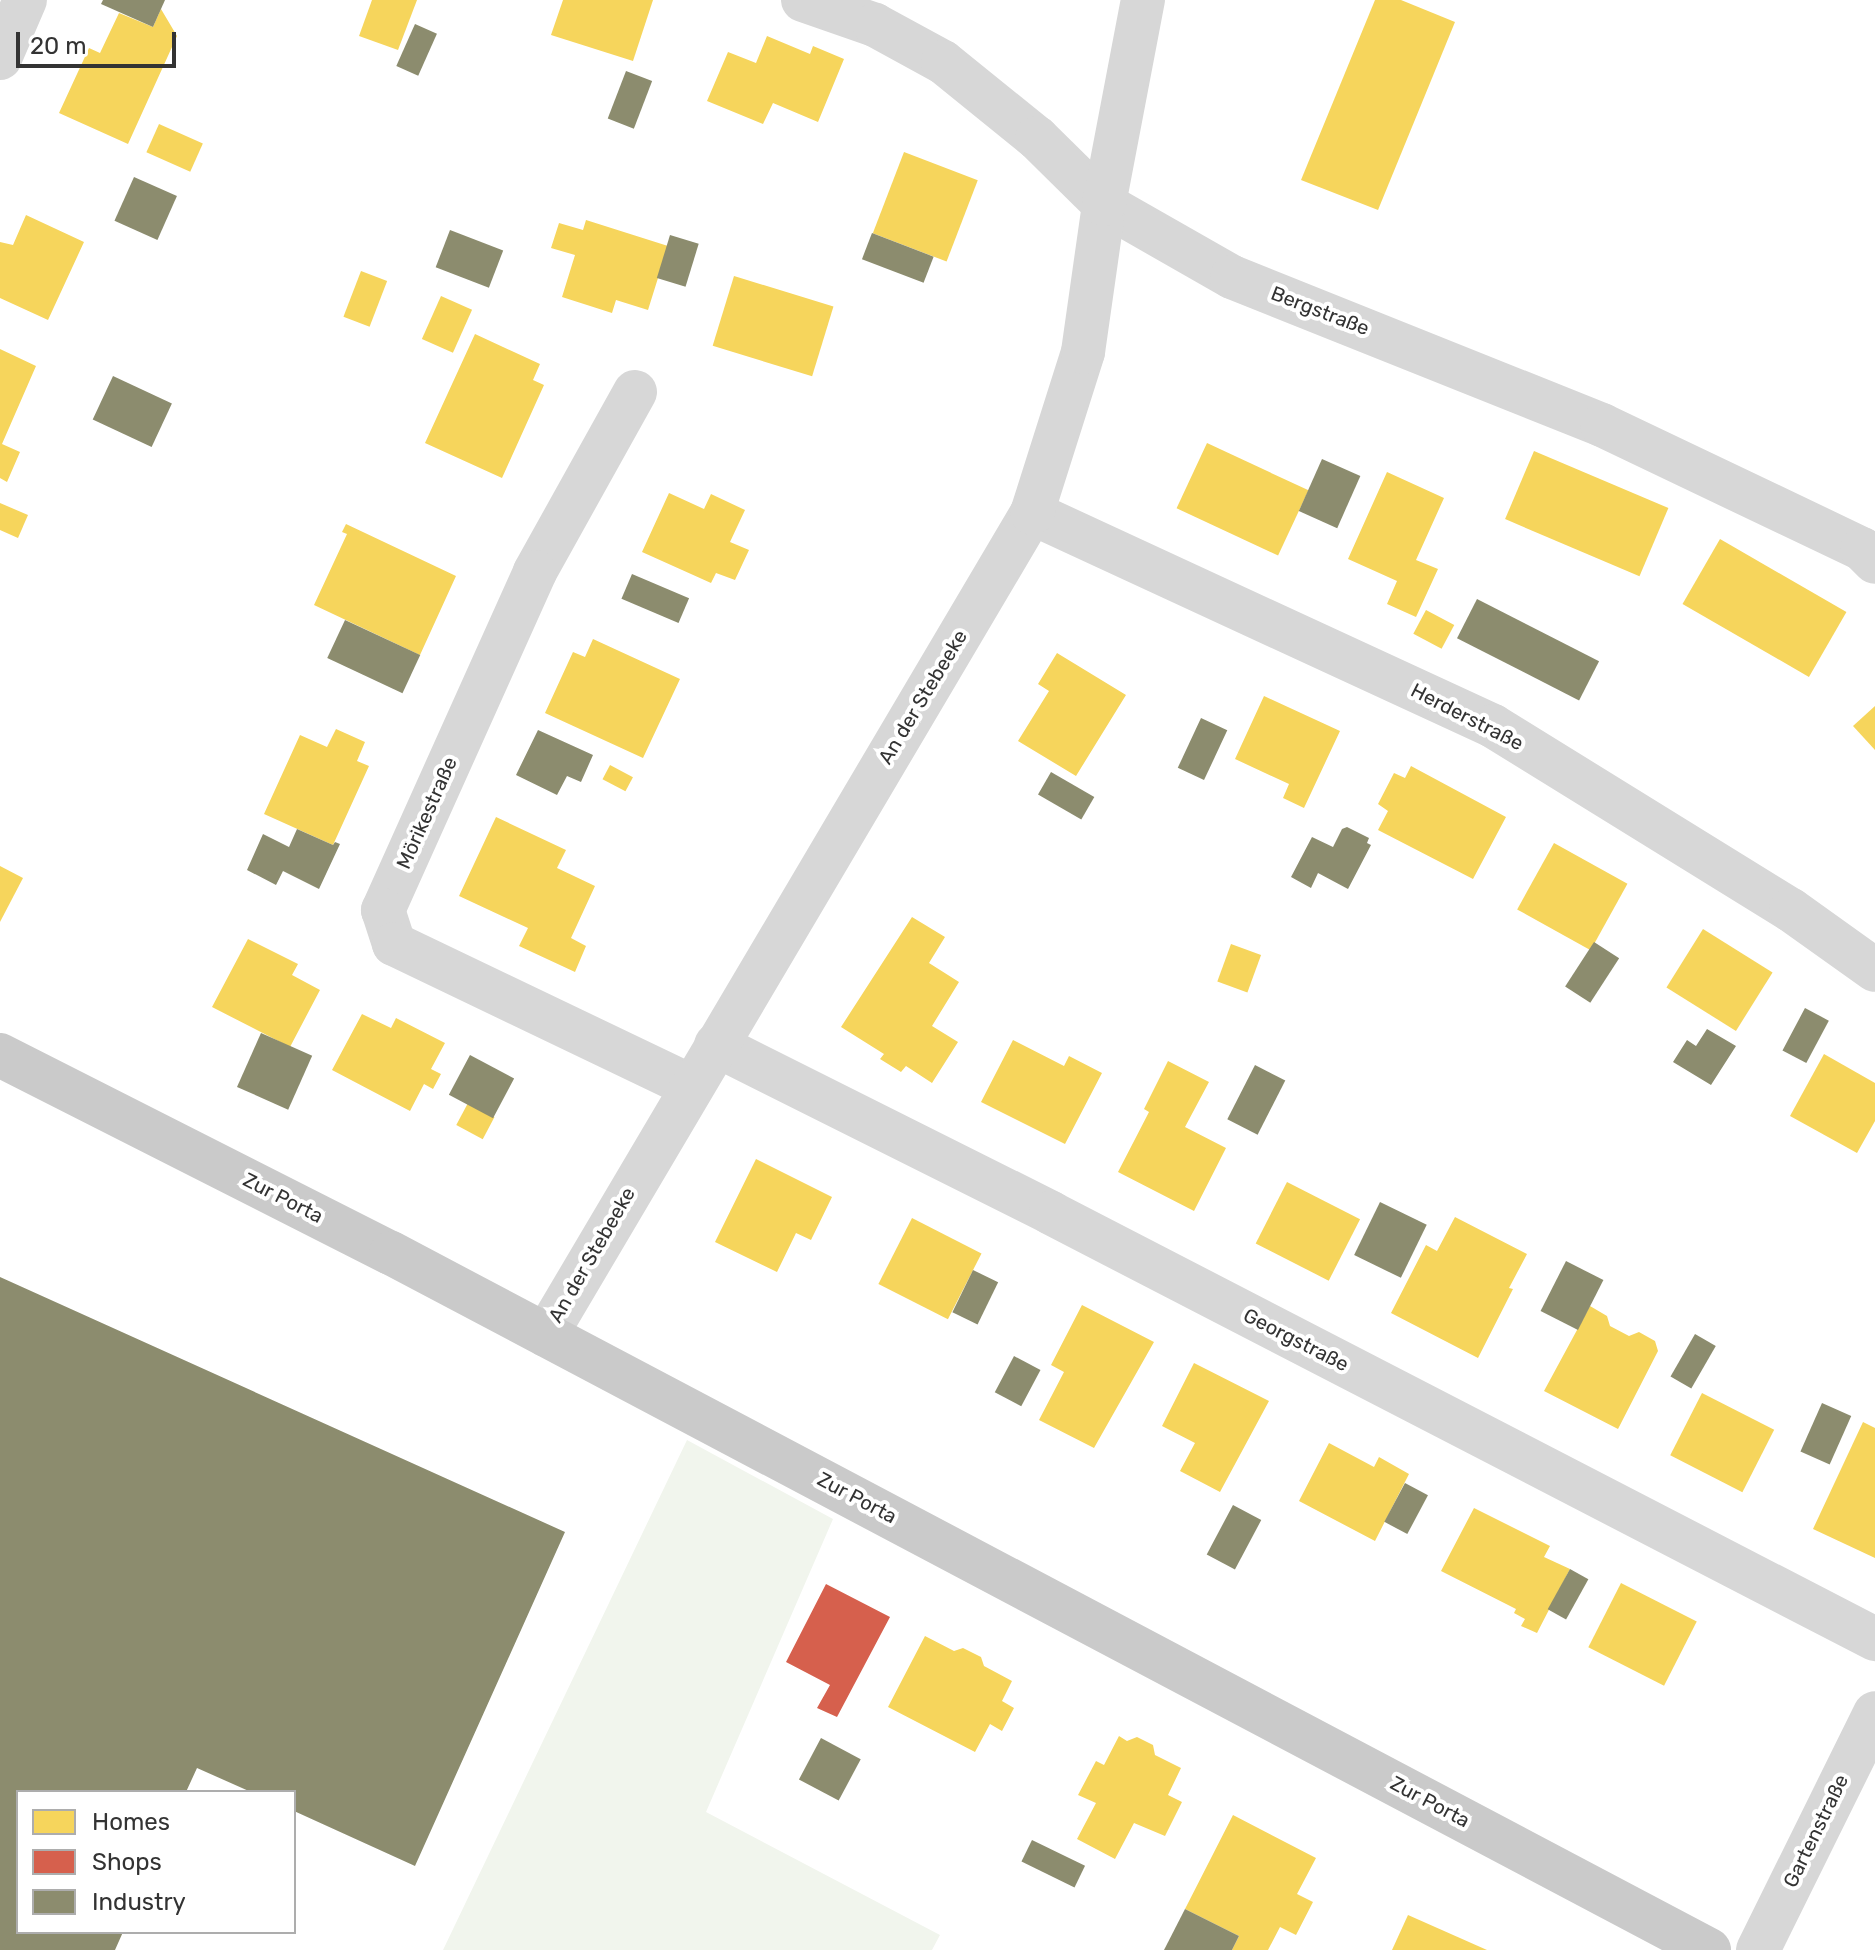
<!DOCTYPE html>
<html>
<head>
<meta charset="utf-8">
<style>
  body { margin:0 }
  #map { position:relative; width:1875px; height:1950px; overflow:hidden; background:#fff; font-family:Rubik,sans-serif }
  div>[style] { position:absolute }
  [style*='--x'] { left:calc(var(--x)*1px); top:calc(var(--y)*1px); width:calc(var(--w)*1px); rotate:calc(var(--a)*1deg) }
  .green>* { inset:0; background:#f1f5ed }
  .homes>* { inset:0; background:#f6d55c; transform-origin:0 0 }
  .shops>* { inset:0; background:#d6604d }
  .industry>* { inset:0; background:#8c8c6e; transform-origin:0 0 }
  .minor>* { height:44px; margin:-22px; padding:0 22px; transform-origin:22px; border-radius:22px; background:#d7d7d7 }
  .major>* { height:44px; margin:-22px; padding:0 22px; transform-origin:22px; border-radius:22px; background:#cacaca }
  span { translate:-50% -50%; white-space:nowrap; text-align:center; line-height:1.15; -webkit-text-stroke:8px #fff; paint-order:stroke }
  .street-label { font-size:20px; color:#333 }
  .legend { position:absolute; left:16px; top:1790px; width:280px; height:144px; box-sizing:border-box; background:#fff; border:2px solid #adadad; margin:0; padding:10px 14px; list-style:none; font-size:24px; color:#333 }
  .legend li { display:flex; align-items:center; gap:16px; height:40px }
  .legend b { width:40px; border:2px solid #adadad }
  .scale { position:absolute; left:16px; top:32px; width:160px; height:36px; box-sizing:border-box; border:4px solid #333; border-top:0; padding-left:10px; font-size:24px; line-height:28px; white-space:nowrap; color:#333; -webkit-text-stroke:6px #fff; paint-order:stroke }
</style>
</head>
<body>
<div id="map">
  <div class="green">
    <i style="clip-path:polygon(687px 1440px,833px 1519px,706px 1812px,940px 1935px,932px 1950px,443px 1950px)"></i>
  </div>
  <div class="homes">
    <i style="clip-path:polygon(372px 0,417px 0,398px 50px,359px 36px)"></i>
    <i style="clip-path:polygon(563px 0,653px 0,633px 61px,551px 35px)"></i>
    <i style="clip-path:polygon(1375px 0,1401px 0,1455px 22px,1378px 210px,1301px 180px)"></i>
    <i style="clip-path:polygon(161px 9px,177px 36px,128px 144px,59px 113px,89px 48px,100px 53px,119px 13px,153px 27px)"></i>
    <i style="clip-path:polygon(767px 36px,810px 54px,813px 46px,844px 59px,818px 122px,773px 103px,763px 124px,707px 101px,728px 52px,756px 63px)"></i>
    <i style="left:159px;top:124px;width:48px;height:31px;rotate:24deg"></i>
    <i style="left:904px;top:152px;width:79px;height:87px;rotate:21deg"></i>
    <i style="clip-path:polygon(26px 215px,84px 242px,48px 320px,0 298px,0 242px,13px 245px)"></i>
    <i style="clip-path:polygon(586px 220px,668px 246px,648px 310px,616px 300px,612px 313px,562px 297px,575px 255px,551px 248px,559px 223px,583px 230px)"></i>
    <i style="left:361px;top:271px;width:28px;height:49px;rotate:21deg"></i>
    <i style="left:734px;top:276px;width:104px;height:73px;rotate:17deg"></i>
    <i style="left:441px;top:296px;width:34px;height:47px;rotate:24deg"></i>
    <i style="clip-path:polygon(475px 334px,540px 364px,533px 380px,544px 385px,502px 478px,425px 443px)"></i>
    <i style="clip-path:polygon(0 349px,36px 366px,2px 444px,20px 452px,7px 482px,0 478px)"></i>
    <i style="left:1207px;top:443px;width:112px;height:72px;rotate:25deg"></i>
    <i style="left:1534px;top:451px;width:146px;height:74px;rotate:23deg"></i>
    <i style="clip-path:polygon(1387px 472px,1444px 498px,1416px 560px,1438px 569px,1416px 617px,1387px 604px,1397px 581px,1348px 559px)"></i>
    <i style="clip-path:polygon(669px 493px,704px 509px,711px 494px,745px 510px,730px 542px,749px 550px,735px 580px,716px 573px,711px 583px,642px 552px)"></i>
    <i style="clip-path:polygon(0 503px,28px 515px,18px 538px,0 530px)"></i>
    <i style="clip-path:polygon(346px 524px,456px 576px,420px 655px,314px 605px,347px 534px,342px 532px)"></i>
    <i style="left:1720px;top:539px;width:146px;height:75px;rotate:30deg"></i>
    <i style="left:1426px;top:610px;width:32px;height:27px;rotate:28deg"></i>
    <i style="clip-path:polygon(593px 639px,680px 679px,643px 758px,545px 713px,573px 652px,585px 657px)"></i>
    <i style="clip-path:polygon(1057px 653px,1126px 695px,1076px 776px,1018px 741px,1049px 691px,1038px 684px)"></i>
    <i style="clip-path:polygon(1264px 696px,1340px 731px,1304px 808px,1283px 798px,1289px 784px,1235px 759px)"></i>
    <i style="clip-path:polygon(1875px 706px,1875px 750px,1853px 726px)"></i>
    <i style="clip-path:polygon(336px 729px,365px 742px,357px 761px,369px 766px,333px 845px,264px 814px,300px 735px,327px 747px)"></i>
    <i style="left:610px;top:765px;width:26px;height:16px;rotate:28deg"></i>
    <i style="clip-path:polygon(1411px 766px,1506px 817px,1473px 879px,1378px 830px,1388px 811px,1378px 804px,1394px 773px,1405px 778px)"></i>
    <i style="clip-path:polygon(496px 817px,566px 850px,557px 868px,595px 886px,571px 938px,586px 946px,575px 972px,519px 946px,528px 928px,459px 896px)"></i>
    <i style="left:1554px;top:843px;width:84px;height:76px;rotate:29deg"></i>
    <i style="clip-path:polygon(0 866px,23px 878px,0 922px)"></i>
    <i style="clip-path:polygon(912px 917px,945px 937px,929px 963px,959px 982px,932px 1026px,958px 1042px,932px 1083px,906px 1066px,901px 1072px,880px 1059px,884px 1054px,841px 1027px)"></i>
    <i style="left:1703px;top:929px;width:82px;height:69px;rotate:32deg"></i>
    <i style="clip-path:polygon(248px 939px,298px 964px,292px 975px,320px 990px,290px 1047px,212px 1007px)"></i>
    <i style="left:1231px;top:944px;width:32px;height:40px;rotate:20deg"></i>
    <i style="clip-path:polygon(362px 1014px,391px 1028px,396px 1018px,445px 1043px,431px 1069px,441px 1074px,433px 1089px,424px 1084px,410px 1111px,332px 1070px)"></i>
    <i style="clip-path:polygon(1013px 1040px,1064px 1066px,1069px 1056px,1102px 1073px,1065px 1144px,981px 1102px)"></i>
    <i style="clip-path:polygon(1824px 1054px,1875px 1083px,1875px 1121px,1857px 1153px,1790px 1116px)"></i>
    <i style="clip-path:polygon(1168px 1061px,1209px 1082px,1185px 1127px,1226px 1148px,1194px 1211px,1118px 1172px,1149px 1112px,1144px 1109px)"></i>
    <i style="left:468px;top:1103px;width:30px;height:25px;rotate:28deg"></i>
    <i style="clip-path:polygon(756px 1159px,832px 1197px,811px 1240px,796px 1233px,777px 1272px,715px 1242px)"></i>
    <i style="left:1287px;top:1182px;width:82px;height:69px;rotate:27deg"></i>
    <i style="clip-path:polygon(1455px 1217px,1527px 1254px,1509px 1288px,1513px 1289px,1478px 1358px,1391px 1313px,1426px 1245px,1437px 1251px)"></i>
    <i style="left:912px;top:1218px;width:78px;height:74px;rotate:27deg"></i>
    <i style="clip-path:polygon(1082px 1305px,1154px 1342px,1094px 1448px,1039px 1420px,1064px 1372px,1051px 1365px)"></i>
    <i style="clip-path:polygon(1590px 1306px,1607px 1316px,1610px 1326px,1629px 1336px,1639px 1332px,1655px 1341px,1658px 1351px,1618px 1429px,1544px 1391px)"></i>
    <i style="clip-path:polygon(1194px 1363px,1269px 1401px,1220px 1492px,1180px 1471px,1195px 1443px,1162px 1426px)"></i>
    <i style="left:1702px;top:1393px;width:81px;height:70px;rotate:27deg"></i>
    <i style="clip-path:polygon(1863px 1422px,1875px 1428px,1875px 1558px,1813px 1529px)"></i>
    <i style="clip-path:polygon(1329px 1443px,1374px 1467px,1379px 1457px,1409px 1474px,1375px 1541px,1299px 1501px)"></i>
    <i style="clip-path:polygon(1474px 1508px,1550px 1546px,1544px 1557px,1570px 1569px,1537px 1633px,1521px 1626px,1525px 1619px,1514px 1613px,1516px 1609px,1441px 1571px)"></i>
    <i style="left:1621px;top:1583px;width:85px;height:72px;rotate:27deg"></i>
    <i style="clip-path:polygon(925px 1636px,954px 1651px,963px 1648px,981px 1657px,984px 1666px,1012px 1681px,1002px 1701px,1014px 1708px,1002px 1731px,990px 1724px,975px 1752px,888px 1707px)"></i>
    <i style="clip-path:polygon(1119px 1736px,1127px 1741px,1137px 1737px,1153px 1745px,1155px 1755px,1181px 1768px,1168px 1795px,1182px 1802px,1165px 1836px,1134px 1823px,1115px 1859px,1077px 1839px,1096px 1803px,1078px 1795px,1096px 1761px,1104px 1765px)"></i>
    <i style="clip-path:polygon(1233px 1815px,1316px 1858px,1297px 1894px,1313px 1902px,1296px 1935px,1280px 1927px,1268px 1950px,1232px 1950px,1239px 1936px,1185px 1909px)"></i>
    <i style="clip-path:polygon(1408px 1915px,1487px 1950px,1392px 1950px)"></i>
  </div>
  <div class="shops">
    <i style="clip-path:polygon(826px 1584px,890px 1617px,837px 1717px,817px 1708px,830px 1685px,786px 1662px)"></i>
  </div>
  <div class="industry">
    <i style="clip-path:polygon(103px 0,165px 0,153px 27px,101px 4px)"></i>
    <i style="left:415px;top:24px;width:24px;height:46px;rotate:24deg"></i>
    <i style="left:626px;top:71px;width:28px;height:51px;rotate:21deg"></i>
    <i style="left:134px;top:177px;width:47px;height:48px;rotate:24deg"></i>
    <i style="left:450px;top:230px;width:57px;height:40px;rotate:21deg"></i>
    <i style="left:872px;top:233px;width:66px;height:28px;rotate:21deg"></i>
    <i style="left:670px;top:235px;width:30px;height:45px;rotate:17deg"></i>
    <i style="left:113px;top:376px;width:65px;height:48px;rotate:25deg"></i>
    <i style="left:1322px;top:459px;width:42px;height:57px;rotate:24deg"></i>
    <i style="left:632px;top:574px;width:62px;height:27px;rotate:23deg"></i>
    <i style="left:1477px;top:599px;width:137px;height:44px;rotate:27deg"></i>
    <i style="left:345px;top:620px;width:83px;height:42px;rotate:25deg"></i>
    <i style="left:1201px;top:718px;width:29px;height:55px;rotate:25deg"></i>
    <i style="clip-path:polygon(538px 730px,593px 755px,581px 782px,567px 776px,557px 795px,516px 775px)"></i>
    <i style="left:1051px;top:772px;width:50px;height:26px;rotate:30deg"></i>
    <i style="clip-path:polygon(1347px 827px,1369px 838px,1367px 843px,1371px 845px,1348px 889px,1318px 873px,1311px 888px,1291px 877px,1312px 837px,1333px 847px,1342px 829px)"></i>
    <i style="clip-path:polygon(297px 829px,333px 845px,335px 842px,340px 844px,319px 889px,283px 871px,276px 885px,247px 870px,263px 834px,289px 847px)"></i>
    <i style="left:1594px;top:942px;width:30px;height:53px;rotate:33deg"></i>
    <i style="left:1805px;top:1008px;width:27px;height:48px;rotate:28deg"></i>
    <i style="clip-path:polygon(1707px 1029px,1736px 1046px,1711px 1085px,1673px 1062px,1687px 1040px,1696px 1046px)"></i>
    <i style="left:261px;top:1033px;width:56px;height:59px;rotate:24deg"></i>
    <i style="left:470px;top:1055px;width:50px;height:45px;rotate:28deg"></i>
    <i style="left:1255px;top:1065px;width:34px;height:61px;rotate:27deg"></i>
    <i style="left:1380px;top:1202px;width:52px;height:59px;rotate:26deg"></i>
    <i style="left:1566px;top:1261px;width:42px;height:56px;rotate:27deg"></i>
    <i style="left:973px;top:1270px;width:28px;height:47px;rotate:26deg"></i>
    <i style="clip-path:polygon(0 1277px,565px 1532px,415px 1866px,294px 1811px,294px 1792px,251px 1792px,197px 1768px,186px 1792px,18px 1792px,18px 1932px,123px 1932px,115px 1950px,0 1950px)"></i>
    <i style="left:1695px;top:1334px;width:24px;height:49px;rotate:30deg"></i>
    <i style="left:1014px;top:1356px;width:30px;height:41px;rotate:28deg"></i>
    <i style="left:1822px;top:1403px;width:32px;height:53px;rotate:24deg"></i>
    <i style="left:1405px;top:1483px;width:26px;height:44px;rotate:28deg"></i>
    <i style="left:1233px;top:1505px;width:32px;height:56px;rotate:28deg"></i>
    <i style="left:1570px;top:1569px;width:21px;height:46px;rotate:29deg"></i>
    <i style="left:821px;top:1738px;width:45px;height:47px;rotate:28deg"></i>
    <i style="left:1032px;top:1840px;width:59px;height:24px;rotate:26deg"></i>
    <i style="clip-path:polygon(1185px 1909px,1239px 1936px,1232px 1950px,1164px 1950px)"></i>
  </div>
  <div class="minor">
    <i style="--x:803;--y:0;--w:76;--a:19.1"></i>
    <i style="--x:875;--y:25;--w:77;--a:28.6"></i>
    <i style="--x:943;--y:62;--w:121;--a:39"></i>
    <i style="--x:1037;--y:138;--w:94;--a:44.6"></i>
    <i style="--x:1104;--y:204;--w:147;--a:29.7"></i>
    <i style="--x:1232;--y:277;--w:399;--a:21.8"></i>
    <i style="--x:1602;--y:425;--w:288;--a:25.5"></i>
    <i style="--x:1862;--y:549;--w:18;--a:45"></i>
    <i style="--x:0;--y:58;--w:63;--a:-66.7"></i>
    <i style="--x:635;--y:392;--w:206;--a:119.1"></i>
    <i style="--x:535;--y:572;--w:371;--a:114.2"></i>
    <i style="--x:383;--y:910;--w:36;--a:72"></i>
    <i style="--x:394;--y:944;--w:329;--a:25.6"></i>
    <i style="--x:1032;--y:513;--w:508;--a:24.8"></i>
    <i style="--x:1493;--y:726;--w:350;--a:31.7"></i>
    <i style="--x:1791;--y:910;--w:103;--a:35.5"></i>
    <i style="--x:716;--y:1045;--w:375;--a:26.6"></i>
    <i style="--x:1051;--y:1213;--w:928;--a:27.34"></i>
    <i style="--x:546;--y:1335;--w:955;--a:-59.41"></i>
    <i style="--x:1032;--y:513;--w:169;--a:-72.4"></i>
    <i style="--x:1083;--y:352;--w:149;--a:-81.9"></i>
    <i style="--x:1104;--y:204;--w:208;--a:-79.2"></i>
    <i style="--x:1758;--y:1950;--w:264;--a:-63.7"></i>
  </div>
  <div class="major">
    <i style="--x:0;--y:1055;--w:438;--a:26.9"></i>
    <i style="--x:391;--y:1253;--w:1491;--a:27.87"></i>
  </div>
  <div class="street-label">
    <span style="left:1320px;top:311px;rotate:21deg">Bergstraße</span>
    <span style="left:923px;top:697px;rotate:-59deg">An der Stebeeke</span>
    <span style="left:1467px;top:717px;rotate:27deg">Herderstraße</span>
    <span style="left:427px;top:813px;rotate:-66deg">Mörikestraße</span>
    <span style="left:283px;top:1198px;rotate:27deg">Zur Porta</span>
    <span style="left:592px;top:1255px;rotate:-60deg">An der Stebeeke</span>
    <span style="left:1296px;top:1340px;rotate:27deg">Georgstraße</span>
    <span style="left:857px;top:1498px;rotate:28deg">Zur Porta</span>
    <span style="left:1430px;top:1802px;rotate:28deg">Zur Porta</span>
    <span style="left:1816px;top:1831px;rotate:-64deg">Gartenstraße</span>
  </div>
  <ul class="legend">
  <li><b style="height:22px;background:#f6d55c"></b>Homes</li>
  <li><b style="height:22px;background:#d6604d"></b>Shops</li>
  <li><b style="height:22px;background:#8c8c6e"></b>Industry</li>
  </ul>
  <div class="scale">20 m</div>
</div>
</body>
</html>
